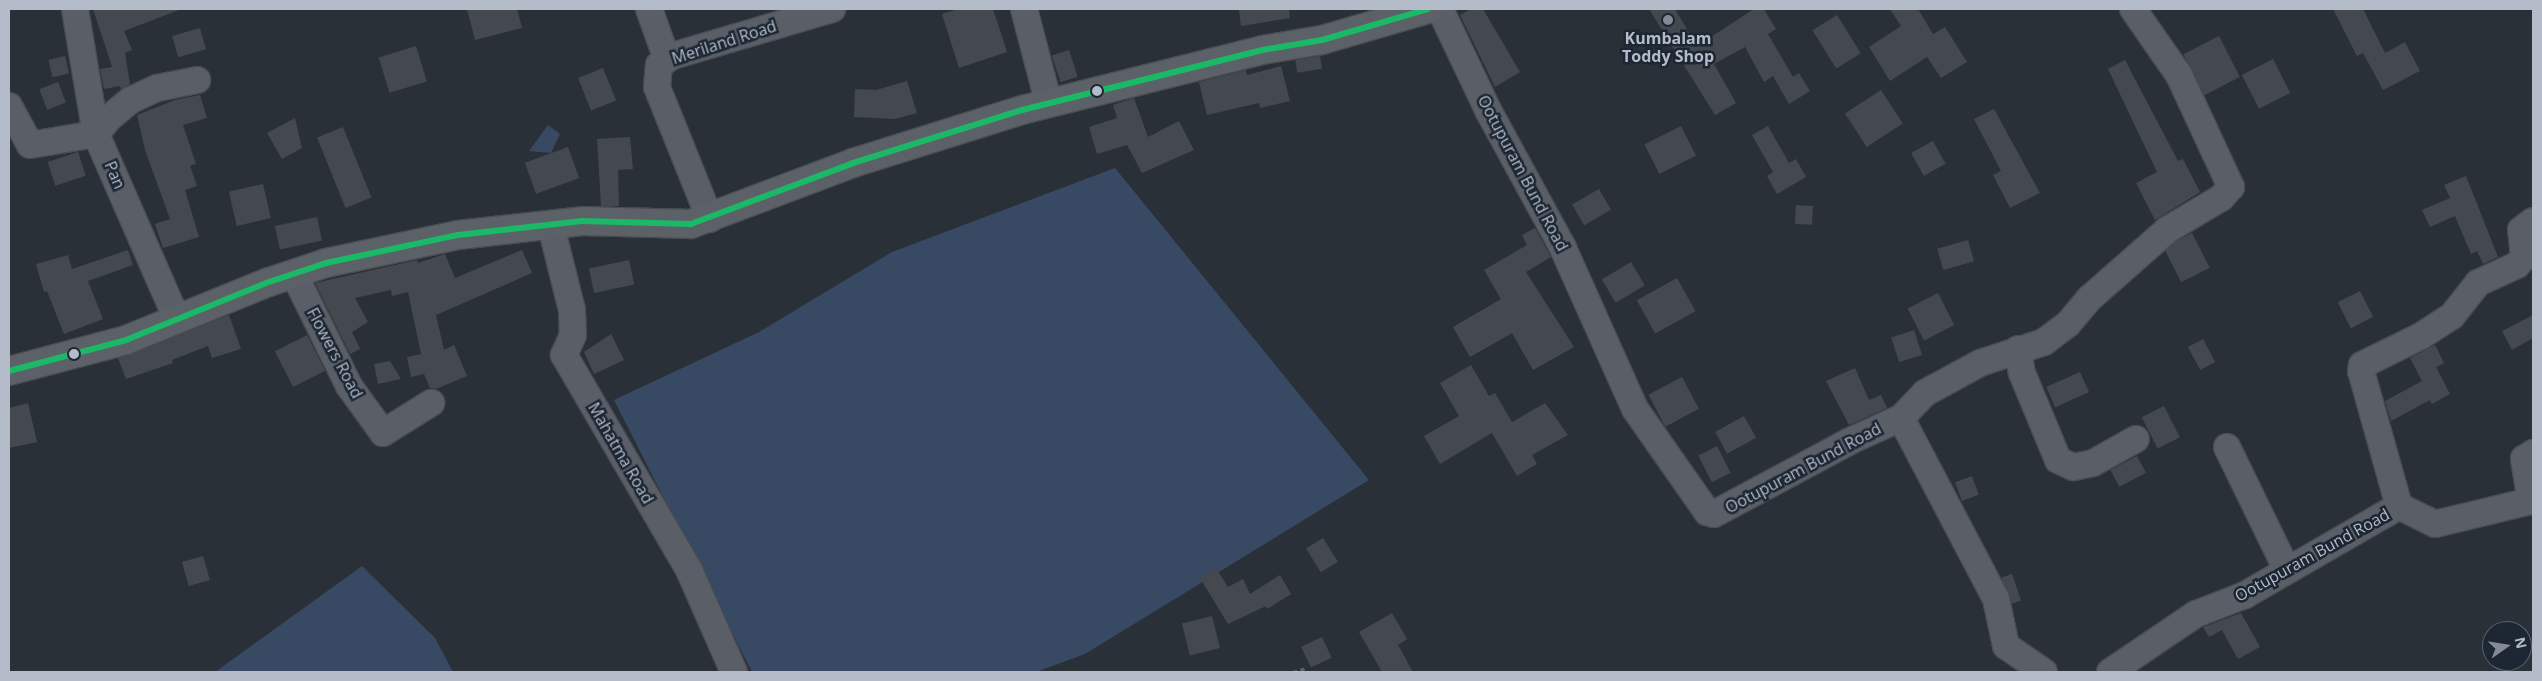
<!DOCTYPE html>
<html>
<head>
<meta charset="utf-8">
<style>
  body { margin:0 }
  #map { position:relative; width:2542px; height:681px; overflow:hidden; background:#2a3038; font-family:"Open Sans",sans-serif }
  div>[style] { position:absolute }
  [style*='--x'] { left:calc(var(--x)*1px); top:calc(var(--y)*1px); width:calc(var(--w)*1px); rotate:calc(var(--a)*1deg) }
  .water>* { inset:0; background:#384963 }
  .building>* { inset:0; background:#444950; transform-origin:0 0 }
  .path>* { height:3px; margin-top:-1.5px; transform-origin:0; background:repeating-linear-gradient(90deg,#5d636a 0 4px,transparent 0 8px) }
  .roads { filter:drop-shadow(1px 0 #484c53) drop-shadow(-1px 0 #484c53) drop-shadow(0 1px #484c53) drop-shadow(0 -1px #484c53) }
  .minor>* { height:26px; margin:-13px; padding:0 13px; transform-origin:13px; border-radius:13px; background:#5a5e66 }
  .major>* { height:28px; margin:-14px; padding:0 14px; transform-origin:14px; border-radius:14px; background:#5c6168 }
  .bus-1>* { height:6px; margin:-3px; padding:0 3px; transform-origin:3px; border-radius:3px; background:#1ab867 }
  .dots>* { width:14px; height:14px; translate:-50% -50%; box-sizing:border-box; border:2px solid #1d2633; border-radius:50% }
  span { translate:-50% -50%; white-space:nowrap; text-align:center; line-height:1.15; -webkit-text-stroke:5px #1d2633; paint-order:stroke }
  .poi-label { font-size:16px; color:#b4bcc9; font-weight:700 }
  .street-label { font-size:16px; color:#b4bcc9 }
  .frame { position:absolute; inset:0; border:10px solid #b4bcc9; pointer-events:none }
  .north { position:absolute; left:2482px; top:621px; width:50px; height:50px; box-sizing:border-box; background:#1d2633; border:1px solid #59626f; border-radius:50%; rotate:77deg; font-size:14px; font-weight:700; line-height:20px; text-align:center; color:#b4bcc9 }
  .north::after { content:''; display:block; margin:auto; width:18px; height:22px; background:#848b96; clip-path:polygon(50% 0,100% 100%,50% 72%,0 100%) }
</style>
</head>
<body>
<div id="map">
  <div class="water">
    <i style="clip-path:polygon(548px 125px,560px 134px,551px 153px,529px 151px)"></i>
    <i style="clip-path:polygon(1115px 168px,1369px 480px,1085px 654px,1036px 672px,752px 672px,614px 400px,759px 332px,892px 252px)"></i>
    <i style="clip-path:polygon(362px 566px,435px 638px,453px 672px,215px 672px)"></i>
  </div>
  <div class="building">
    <i style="clip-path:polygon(93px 9px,179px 9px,179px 10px,124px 31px,132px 50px,125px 53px,130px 84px,121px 89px,120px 86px,104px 89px,100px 69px,112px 67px)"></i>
    <i style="clip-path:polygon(467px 9px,517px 9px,522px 28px,475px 40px)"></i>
    <i style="clip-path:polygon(958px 9px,993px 9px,1007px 52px,959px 68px,942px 14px)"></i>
    <i style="clip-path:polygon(1239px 9px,1289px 9px,1290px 18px,1241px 26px)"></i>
    <i style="clip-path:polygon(1471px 9px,1483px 9px,1520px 72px,1495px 87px,1460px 15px)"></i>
    <i style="clip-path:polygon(1649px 9px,1675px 9px,1697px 46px,1754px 9px,1764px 9px,1776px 29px,1768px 34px,1793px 77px,1799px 73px,1810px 91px,1789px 104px,1773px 76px,1764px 82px,1745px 47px,1714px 64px,1736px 103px,1715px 115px)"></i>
    <i style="clip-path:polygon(1890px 9px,1918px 9px,1933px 34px,1945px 27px,1967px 62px,1941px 78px,1927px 57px,1890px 81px,1869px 47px,1901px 26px)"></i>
    <i style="clip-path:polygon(2333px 9px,2363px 9px,2385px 53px,2405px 42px,2420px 71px,2383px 90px,2363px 53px,2357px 56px)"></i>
    <i style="left:1837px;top:15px;width:45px;height:29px;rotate:58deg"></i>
    <i style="left:200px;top:28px;width:22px;height:29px;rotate:74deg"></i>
    <i style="left:2219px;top:36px;width:46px;height:40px;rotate:63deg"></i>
    <i style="left:416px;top:46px;width:37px;height:39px;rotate:73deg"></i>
    <i style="left:1069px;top:50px;width:28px;height:18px;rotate:72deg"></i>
    <i style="left:65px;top:56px;width:18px;height:17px;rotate:77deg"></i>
    <i style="left:1320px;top:56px;width:13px;height:25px;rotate:81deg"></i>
    <i style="left:2273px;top:59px;width:38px;height:35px;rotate:63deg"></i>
    <i style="clip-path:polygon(2125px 60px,2178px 161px,2183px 159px,2200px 192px,2155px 220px,2136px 183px,2157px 172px,2108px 69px)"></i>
    <i style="clip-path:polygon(1281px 66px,1290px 101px,1260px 108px,1259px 103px,1207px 115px,1199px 82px,1246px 70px,1247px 75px)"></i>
    <i style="left:603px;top:68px;width:35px;height:27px;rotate:68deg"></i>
    <i style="clip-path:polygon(907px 81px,917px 113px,895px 119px,854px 117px,855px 89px,876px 90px)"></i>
    <i style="left:58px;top:82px;width:22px;height:20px;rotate:69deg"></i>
    <i style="left:1881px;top:90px;width:40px;height:43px;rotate:57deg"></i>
    <i style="clip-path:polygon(200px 95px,207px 118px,183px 125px,196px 164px,190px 166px,197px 186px,185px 190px,199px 237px,163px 248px,155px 224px,170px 219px,145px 150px,137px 115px,175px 100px)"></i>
    <i style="clip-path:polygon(1134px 98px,1148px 137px,1179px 121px,1194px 150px,1142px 173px,1127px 145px,1097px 154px,1089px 127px,1117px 118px,1113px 105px)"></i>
    <i style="clip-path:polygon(1994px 109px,2040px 193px,2010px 208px,1993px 175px,2001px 171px,1974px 119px)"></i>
    <i style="clip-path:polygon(295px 118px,302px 148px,282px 159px,267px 133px)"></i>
    <i style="left:1681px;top:126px;width:33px;height:41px;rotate:63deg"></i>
    <i style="clip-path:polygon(1768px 126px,1789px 163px,1796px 159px,1806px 177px,1777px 194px,1767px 176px,1773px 172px,1752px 135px)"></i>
    <i style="left:343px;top:127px;width:76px;height:28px;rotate:68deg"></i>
    <i style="clip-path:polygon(630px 137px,633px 169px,618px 170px,619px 206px,601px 206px,597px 139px)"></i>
    <i style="left:1933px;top:141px;width:26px;height:25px;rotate:61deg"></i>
    <i style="left:568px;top:147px;width:33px;height:46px;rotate:70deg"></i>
    <i style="left:78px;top:152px;width:25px;height:32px;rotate:72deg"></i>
    <i style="clip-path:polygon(2466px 176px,2498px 257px,2483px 264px,2477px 251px,2471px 254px,2455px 216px,2430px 227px,2422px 210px,2450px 198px,2444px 185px)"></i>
    <i style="left:263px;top:184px;width:35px;height:35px;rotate:77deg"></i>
    <i style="left:1599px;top:189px;width:24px;height:31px;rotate:60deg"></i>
    <i style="left:1796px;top:205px;width:17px;height:19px;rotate:3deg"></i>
    <i style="left:317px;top:217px;width:24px;height:43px;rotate:78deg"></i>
    <i style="clip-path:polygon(1535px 228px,1551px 257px,1526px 272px,1574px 347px,1533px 370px,1512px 333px,1470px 357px,1453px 327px,1501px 299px,1484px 270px,1527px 245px,1522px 235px)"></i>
    <i style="left:2192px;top:233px;width:39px;height:32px;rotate:63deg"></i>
    <i style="left:1968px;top:240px;width:22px;height:32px;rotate:74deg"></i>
    <i style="clip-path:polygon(128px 250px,133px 265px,88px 281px,103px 319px,64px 334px,47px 291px,44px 292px,36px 264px,68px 255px,72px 269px)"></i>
    <i style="clip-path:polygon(522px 250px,532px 273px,436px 315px,444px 350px,454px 345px,467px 376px,436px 389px,430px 388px,424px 374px,411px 377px,407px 357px,421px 354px,408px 292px,392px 296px,391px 290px,355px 298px,368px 322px,352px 332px,360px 349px,350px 354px,315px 283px,417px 260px,418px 263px,445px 254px,455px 278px)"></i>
    <i style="left:629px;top:260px;width:25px;height:41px;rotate:78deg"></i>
    <i style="left:1631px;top:262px;width:27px;height:34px;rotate:59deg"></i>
    <i style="left:1677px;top:278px;width:38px;height:46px;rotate:61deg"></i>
    <i style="left:2360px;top:291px;width:29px;height:25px;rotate:63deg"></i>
    <i style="left:1938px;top:293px;width:36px;height:34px;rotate:63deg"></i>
    <i style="clip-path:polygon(229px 315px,241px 349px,212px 358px,208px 346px,172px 360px,173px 363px,126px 379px,118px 358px)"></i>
    <i style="clip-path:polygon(2533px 315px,2533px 338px,2512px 350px,2502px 331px)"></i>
    <i style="left:1914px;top:330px;width:26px;height:24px;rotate:72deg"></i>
    <i style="clip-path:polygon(611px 334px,624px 360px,594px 374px,584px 352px)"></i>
    <i style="left:307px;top:335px;width:40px;height:36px;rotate:63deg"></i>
    <i style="left:2203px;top:339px;width:26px;height:17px;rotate:62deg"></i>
    <i style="clip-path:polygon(2435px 345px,2444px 363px,2436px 367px,2450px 394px,2432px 404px,2430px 400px,2391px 421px,2385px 401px,2422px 381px,2410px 358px)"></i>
    <i style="clip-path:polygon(390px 361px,401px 379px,378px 384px,374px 364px)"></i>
    <i style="clip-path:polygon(1471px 365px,1489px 396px,1495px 393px,1512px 422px,1545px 403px,1568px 435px,1532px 455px,1537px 464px,1517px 476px,1492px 433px,1440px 464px,1424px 436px,1459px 416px,1440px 383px)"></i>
    <i style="clip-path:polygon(1855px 368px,1869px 400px,1881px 395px,1887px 408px,1849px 425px,1826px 381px)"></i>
    <i style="left:2080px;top:372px;width:22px;height:37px;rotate:66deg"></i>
    <i style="left:1682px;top:377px;width:36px;height:38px;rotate:62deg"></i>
    <i style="clip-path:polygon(28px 403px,37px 442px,9px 448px,9px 408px)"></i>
    <i style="left:2164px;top:406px;width:35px;height:25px;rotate:63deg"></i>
    <i style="left:1744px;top:416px;width:25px;height:33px;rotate:61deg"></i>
    <i style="left:1717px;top:446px;width:30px;height:21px;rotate:63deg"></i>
    <i style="left:2137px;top:456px;width:19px;height:30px;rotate:62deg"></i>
    <i style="left:1972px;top:476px;width:20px;height:18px;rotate:70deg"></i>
    <i style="left:1323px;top:538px;width:28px;height:20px;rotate:58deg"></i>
    <i style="left:203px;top:556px;width:25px;height:22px;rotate:74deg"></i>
    <i style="clip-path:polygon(1216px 568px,1228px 587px,1243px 579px,1250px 594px,1280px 575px,1291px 594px,1267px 609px,1266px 606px,1228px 624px,1200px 578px)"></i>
    <i style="left:2012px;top:574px;width:28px;height:11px;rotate:71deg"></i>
    <i style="clip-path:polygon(1392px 613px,1407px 639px,1398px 645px,1413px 672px,1382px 672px,1359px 632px)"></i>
    <i style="clip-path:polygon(2241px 613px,2260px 647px,2238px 659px,2222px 630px,2209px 637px,2203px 627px)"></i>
    <i style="left:1212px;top:616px;width:33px;height:31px;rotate:76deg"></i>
    <i style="left:1322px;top:637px;width:23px;height:23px;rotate:65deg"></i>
  </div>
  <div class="path">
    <i style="--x:1293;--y:672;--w:14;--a:-17"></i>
  </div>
  <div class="roads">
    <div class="minor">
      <i style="--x:75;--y:9;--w:127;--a:80.5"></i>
      <i style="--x:649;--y:9;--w:53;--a:70.2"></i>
      <i style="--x:1024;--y:9;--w:98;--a:75.3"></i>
      <i style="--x:1440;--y:9;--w:114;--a:64.6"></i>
      <i style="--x:1489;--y:112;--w:155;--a:61.4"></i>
      <i style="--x:1563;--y:248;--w:176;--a:65.9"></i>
      <i style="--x:1635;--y:409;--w:126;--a:55"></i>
      <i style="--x:1707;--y:512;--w:7;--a:16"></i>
      <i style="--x:1714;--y:514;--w:154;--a:-28.2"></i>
      <i style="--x:1850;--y:441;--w:56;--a:-24.3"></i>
      <i style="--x:1901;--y:418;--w:35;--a:-46"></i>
      <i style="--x:1925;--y:393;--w:63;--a:-28.6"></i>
      <i style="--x:1980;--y:363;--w:67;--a:-18.2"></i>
      <i style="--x:2044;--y:342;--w:30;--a:-37"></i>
      <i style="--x:2068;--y:324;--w:34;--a:-50"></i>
      <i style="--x:2090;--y:298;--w:103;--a:-41.4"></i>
      <i style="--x:2167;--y:230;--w:63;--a:-30.7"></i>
      <i style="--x:2221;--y:198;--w:15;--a:-48"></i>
      <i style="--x:2231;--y:187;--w:123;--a:-114.9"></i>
      <i style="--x:2179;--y:75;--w:80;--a:-124.9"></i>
      <i style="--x:9;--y:106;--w:44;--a:61.7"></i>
      <i style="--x:30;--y:145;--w:67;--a:-9.5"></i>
      <i style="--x:96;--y:134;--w:202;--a:66.4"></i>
      <i style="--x:96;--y:134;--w:19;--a:-51"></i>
      <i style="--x:108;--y:119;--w:30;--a:-40"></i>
      <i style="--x:131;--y:100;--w:29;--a:-25"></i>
      <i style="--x:157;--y:88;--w:41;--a:-11.3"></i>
      <i style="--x:710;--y:219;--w:142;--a:-111.9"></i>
      <i style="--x:657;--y:87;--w:22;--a:-85"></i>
      <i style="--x:659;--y:65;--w:16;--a:-35"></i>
      <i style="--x:672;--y:56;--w:167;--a:-16.4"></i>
      <i style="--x:551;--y:226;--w:87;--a:76"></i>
      <i style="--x:572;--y:310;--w:25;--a:88"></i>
      <i style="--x:573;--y:335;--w:22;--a:114"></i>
      <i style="--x:564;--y:355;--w:249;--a:59.8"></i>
      <i style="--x:689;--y:570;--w:111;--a:66.2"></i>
      <i style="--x:294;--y:274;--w:125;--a:63.8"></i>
      <i style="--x:349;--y:386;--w:58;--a:54.1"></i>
      <i style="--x:383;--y:433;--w:57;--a:-32"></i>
      <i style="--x:2018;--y:349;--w:24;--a:81"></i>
      <i style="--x:2022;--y:373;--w:94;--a:67.5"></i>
      <i style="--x:2058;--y:460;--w:17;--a:25"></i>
      <i style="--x:2073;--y:467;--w:20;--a:-11"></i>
      <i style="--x:2093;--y:463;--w:49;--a:-29.2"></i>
      <i style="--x:1901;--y:418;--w:204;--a:62.3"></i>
      <i style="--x:1996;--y:599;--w:48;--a:78"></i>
      <i style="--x:2006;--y:646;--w:46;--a:34.4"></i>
      <i style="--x:2227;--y:447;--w:135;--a:64"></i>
      <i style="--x:2399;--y:506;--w:140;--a:-105.7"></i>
      <i style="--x:2361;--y:371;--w:6;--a:-81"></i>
      <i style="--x:2362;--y:365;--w:66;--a:-26.2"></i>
      <i style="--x:2421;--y:336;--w:37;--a:-33"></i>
      <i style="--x:2452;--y:316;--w:42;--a:-51.8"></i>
      <i style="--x:2478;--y:283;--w:43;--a:-24.8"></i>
      <i style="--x:2517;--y:265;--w:11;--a:-49"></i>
      <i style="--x:2524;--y:257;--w:27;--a:-96"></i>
      <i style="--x:2521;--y:230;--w:15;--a:-37"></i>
      <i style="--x:2399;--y:506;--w:40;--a:26.6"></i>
      <i style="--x:2435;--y:524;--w:99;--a:-13.5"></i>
      <i style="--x:2531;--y:501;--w:43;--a:-99.5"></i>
      <i style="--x:2524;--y:459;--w:11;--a:-34"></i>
      <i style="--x:2110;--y:672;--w:104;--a:-34"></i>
      <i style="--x:2196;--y:614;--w:53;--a:-21.2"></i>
      <i style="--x:2245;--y:595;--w:178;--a:-30"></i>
    </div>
    <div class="major">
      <i style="--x:9;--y:371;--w:121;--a:-14.8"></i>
      <i style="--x:126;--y:340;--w:154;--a:-22.1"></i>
      <i style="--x:269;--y:282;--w:60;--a:-18.4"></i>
      <i style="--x:326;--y:263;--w:135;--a:-12"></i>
      <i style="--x:458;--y:235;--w:125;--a:-6.4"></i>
      <i style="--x:582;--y:221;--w:109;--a:1.6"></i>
      <i style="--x:691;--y:224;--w:173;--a:-20.6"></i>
      <i style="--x:853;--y:163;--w:177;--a:-17.4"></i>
      <i style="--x:1022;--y:110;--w:247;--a:-14"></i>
      <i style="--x:1262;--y:50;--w:61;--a:-9.5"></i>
      <i style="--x:1322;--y:40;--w:110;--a:-16.3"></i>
    </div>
  </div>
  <div class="bus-1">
    <i style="--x:9;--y:371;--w:121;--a:-14.8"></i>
    <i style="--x:126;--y:340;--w:154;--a:-22.1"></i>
    <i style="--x:269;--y:282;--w:60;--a:-18.4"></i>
    <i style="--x:326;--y:263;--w:135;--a:-12"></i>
    <i style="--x:458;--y:235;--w:125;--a:-6.4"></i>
    <i style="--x:582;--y:221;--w:109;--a:1.6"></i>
    <i style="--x:691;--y:224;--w:173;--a:-20.6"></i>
    <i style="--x:853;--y:163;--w:177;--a:-17.4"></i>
    <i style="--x:1022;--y:110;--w:247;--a:-14"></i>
    <i style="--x:1262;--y:50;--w:61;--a:-9.5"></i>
    <i style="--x:1322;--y:40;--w:110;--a:-16.3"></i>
  </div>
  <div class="dots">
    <i style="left:1668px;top:20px;background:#848b96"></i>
    <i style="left:1097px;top:91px;background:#b4bcc9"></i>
    <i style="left:74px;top:354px;background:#b4bcc9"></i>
  </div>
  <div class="poi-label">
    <span style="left:1668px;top:47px">Kumbalam<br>Toddy Shop</span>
  </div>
  <div class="street-label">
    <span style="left:724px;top:42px;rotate:-18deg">Meriland Road</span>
    <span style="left:1523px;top:173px;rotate:62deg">Ootupuram Bund Road</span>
    <span style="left:115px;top:175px;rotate:67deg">Pan</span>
    <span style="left:335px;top:353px;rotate:62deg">Flowers Road</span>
    <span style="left:621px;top:453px;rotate:60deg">Mahatma Road</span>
    <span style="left:1803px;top:468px;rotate:-28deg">Ootupuram Bund Road</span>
    <span style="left:2312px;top:555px;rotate:-29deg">Ootupuram Bund Road</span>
  </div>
  <div class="frame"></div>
  <div class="north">N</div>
</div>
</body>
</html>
